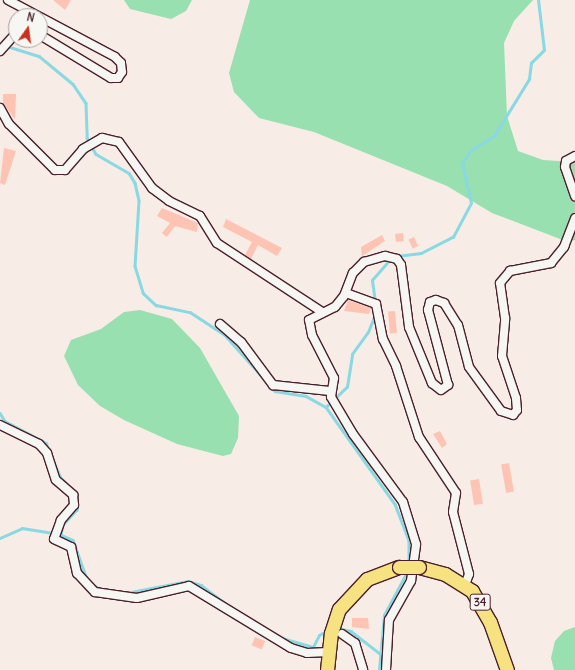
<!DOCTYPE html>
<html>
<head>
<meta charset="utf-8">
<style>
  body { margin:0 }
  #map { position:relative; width:575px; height:670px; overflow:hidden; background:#f7ece6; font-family:Delius,sans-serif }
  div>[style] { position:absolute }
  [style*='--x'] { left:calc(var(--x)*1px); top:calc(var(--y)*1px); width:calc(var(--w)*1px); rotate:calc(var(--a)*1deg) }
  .green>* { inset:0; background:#98e0af }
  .stream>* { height:2.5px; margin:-1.25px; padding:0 1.25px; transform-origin:1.25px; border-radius:1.25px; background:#88d9e2 }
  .building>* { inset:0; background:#fdc4b4; transform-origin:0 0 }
  .roads { filter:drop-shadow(1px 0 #4a1f2b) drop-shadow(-1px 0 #4a1f2b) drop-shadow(0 1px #4a1f2b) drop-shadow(0 -1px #4a1f2b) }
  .street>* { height:8px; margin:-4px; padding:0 4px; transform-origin:4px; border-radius:4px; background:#f6f6f2 }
  .primary>* { height:13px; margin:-6.5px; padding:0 6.5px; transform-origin:6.5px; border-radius:6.5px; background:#f7e281 }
  .bridges { filter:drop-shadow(1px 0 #4a1f2b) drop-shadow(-1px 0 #4a1f2b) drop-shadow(0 1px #4a1f2b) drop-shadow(0 -1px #4a1f2b) }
  .primary-bridge>* { height:13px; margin:-6.5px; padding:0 6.5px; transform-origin:6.5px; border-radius:6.5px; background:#f7e281 }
  span { translate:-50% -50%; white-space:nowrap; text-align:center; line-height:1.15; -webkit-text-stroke:3.5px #f6f6f2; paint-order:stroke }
  .shield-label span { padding:1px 3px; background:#f6f6f2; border:1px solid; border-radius:3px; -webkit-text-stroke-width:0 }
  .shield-label { font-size:11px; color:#4a1f2b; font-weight:700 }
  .north { position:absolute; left:8px; top:8px; width:40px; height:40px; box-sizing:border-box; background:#f6f6f2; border:1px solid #b1a0a2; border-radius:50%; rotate:14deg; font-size:11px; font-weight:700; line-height:16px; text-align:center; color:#4a1f2b }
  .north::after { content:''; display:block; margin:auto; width:14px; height:18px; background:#c8321e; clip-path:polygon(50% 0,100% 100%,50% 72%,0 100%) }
</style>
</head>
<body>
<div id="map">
  <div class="green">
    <i style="clip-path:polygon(124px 0,192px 0,186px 11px,171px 19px,130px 9px)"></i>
    <i style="clip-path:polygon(250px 0,533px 0,514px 21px,504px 43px,507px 116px,518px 151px,543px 160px,575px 162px,575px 240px,568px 242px,492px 213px,447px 186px,314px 132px,259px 118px,234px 92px,229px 73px)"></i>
    <i style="clip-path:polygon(140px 310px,172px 319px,200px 348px,239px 416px,238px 438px,231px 454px,223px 456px,177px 444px,124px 420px,100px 406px,78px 385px,64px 356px,71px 340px,101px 329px,124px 312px)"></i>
    <i style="clip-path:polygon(575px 627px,575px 670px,554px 670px,551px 658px,555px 641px,564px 631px)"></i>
  </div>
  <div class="stream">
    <i style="--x:0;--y:44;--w:41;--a:17.1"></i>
    <i style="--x:39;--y:56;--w:44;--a:39.5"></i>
    <i style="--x:73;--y:84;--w:23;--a:56"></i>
    <i style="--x:86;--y:103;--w:35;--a:88"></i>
    <i style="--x:87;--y:138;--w:18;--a:61"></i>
    <i style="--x:96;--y:154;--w:38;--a:30"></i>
    <i style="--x:129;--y:173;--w:12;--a:59"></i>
    <i style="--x:135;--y:183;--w:18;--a:77"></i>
    <i style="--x:139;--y:201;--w:65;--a:93.5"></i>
    <i style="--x:135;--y:266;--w:28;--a:73"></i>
    <i style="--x:143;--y:293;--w:18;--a:43"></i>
    <i style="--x:156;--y:305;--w:35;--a:12"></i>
    <i style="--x:190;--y:312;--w:42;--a:33.3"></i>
    <i style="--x:225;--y:335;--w:75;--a:48.2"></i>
    <i style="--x:275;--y:391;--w:31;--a:9"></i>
    <i style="--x:306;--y:396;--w:23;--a:29"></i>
    <i style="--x:326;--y:407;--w:119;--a:54.6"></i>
    <i style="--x:395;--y:504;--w:39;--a:69"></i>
    <i style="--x:409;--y:540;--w:24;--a:90"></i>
    <i style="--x:397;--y:256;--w:24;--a:-7"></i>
    <i style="--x:421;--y:253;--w:36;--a:-27"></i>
    <i style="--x:453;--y:237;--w:38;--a:-62"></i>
    <i style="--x:471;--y:203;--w:41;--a:-102.7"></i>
    <i style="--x:462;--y:163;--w:16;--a:-55"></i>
    <i style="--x:471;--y:150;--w:27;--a:-31"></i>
    <i style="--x:494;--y:136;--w:67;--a:-58.4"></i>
    <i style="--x:529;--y:79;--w:16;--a:-83"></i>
    <i style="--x:531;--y:63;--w:18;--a:-45"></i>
    <i style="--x:544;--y:50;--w:50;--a:-96.8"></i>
    <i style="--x:375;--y:302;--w:22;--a:-98"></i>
    <i style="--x:372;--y:280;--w:28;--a:-49"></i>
    <i style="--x:326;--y:407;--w:29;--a:-44"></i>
    <i style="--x:347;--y:387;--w:33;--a:-81"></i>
    <i style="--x:352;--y:354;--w:27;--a:-54"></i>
    <i style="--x:368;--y:332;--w:18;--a:-68"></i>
    <i style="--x:0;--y:413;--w:9;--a:58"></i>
    <i style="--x:5;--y:421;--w:47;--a:28.2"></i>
    <i style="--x:46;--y:443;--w:38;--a:67"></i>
    <i style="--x:61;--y:478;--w:23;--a:45"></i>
    <i style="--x:77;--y:494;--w:16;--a:90"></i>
    <i style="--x:77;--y:510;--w:21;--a:133"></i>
    <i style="--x:63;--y:525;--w:10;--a:101"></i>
    <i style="--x:61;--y:535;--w:13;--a:23"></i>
    <i style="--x:73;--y:540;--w:41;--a:70.3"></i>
    <i style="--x:0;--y:538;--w:24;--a:-24"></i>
    <i style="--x:22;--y:528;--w:33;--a:9"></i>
    <i style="--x:93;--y:585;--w:11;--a:27"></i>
    <i style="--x:126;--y:593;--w:63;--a:-11"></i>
    <i style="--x:188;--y:581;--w:14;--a:17"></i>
    <i style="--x:201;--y:585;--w:34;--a:37"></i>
    <i style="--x:336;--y:628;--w:15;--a:11"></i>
    <i style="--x:351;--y:631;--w:36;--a:38"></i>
    <i style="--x:282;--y:638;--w:32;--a:16"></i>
    <i style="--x:313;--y:647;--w:13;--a:-63"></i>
    <i style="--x:319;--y:635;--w:10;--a:-29"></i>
    <i style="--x:379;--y:670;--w:55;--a:-84.8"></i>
    <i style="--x:384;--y:615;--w:51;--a:-61.9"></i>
  </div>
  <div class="building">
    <i style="clip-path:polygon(53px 0,71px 0,65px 10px)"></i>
    <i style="clip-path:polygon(3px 94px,16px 94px,15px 119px,3px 104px)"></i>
    <i style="clip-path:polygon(4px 148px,16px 151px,5px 185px,0 183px)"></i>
    <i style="clip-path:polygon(162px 208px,198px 223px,197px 232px,175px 226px,167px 237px,162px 233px,170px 223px,157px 216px)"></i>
    <i style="clip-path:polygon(226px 219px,282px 248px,277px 256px,258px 245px,251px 259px,245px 255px,252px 242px,223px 227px)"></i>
    <i style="left:403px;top:233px;width:8px;height:8px;rotate:83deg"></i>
    <i style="clip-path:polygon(382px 235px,385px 241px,362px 256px,361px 247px)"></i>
    <i style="left:414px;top:237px;width:10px;height:6px;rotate:66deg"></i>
    <i style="clip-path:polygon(348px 300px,371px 308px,369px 314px,344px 311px)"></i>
    <i style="left:395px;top:311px;width:22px;height:7px;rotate:85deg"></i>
    <i style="clip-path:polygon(440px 431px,447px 444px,442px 448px,433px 434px)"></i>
    <i style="left:509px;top:463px;width:29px;height:8px;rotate:80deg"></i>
    <i style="left:479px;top:479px;width:25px;height:9px;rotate:81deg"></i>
    <i style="clip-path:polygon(352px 618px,368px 618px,369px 629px,352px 627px)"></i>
    <i style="left:255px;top:637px;width:11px;height:9px;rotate:22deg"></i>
  </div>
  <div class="roads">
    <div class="street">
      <i style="--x:8;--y:0;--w:121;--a:28"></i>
      <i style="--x:115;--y:57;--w:8;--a:45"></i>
      <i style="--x:121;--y:63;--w:9;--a:84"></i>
      <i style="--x:122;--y:72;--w:7;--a:124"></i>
      <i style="--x:118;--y:78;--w:7;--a:180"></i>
      <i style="--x:111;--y:78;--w:83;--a:-148.8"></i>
      <i style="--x:0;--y:51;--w:24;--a:-48"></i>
      <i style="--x:0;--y:108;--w:18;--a:61"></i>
      <i style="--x:9;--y:124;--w:65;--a:45"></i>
      <i style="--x:55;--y:170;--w:10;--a:0"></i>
      <i style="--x:65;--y:170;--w:28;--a:-49"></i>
      <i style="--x:83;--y:149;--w:22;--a:-30"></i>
      <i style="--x:102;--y:138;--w:17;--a:13"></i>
      <i style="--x:119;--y:142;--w:57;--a:54.3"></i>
      <i style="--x:152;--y:188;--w:21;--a:37"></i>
      <i style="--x:169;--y:201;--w:34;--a:26"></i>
      <i style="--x:200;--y:216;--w:32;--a:58"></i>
      <i style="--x:217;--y:243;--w:126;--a:33.3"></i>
      <i style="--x:575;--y:156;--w:10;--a:151"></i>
      <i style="--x:566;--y:161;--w:6;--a:99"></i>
      <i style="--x:565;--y:167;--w:31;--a:71"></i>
      <i style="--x:346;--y:293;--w:32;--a:20"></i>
      <i style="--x:376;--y:304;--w:36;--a:79"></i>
      <i style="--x:383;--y:339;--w:30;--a:64"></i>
      <i style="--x:396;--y:366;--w:75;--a:72.1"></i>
      <i style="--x:419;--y:437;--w:67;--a:56.5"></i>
      <i style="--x:456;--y:493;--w:19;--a:99"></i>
      <i style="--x:453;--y:512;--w:64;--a:75.5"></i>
      <i style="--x:469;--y:574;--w:12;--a:110"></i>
      <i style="--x:220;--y:324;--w:28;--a:41"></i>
      <i style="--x:241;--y:342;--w:54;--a:53.3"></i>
      <i style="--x:273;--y:385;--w:57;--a:6"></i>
      <i style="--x:0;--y:425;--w:43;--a:26"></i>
      <i style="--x:39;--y:444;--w:12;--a:48"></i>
      <i style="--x:47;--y:453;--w:28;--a:72"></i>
      <i style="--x:56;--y:480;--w:23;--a:41"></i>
      <i style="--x:73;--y:495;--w:10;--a:84"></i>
      <i style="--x:74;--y:505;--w:20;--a:131"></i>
      <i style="--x:61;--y:520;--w:20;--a:110"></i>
      <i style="--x:54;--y:539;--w:19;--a:25"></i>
      <i style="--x:71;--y:547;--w:27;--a:77"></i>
      <i style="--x:77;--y:573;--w:26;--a:47"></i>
      <i style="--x:95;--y:592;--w:42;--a:8.1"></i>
      <i style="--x:137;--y:598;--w:53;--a:-13"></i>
      <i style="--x:189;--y:586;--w:119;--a:31.3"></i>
      <i style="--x:291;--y:648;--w:17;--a:17"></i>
      <i style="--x:307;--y:653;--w:21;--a:-3"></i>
      <i style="--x:342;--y:634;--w:16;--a:35"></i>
      <i style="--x:355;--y:643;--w:28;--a:73"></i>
      <i style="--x:386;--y:670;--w:50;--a:-86.6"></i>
      <i style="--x:389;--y:620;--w:45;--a:-60.6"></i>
      <i style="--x:411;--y:581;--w:37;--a:-82"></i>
      <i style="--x:416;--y:544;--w:44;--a:-107.2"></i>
      <i style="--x:403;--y:502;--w:84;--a:-126.3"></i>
      <i style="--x:353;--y:434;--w:43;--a:-120.7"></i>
      <i style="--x:331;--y:397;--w:19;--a:-81"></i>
      <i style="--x:334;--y:378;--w:48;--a:-117.1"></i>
      <i style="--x:312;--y:335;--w:15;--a:-101"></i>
      <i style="--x:309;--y:320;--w:29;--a:-27"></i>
      <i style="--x:335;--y:307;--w:14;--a:-51"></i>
      <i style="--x:344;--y:296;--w:25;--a:-69"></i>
      <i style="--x:353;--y:273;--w:16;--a:-45"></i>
      <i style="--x:364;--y:262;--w:22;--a:-16"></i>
      <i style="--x:385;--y:256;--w:12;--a:14"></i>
      <i style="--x:397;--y:259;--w:7;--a:56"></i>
      <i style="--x:401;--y:265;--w:63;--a:82.6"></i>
      <i style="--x:409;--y:327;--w:61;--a:67.7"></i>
      <i style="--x:432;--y:383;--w:11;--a:38"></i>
      <i style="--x:441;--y:390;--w:9;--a:-36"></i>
      <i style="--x:448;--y:385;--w:78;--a:-104.9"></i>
      <i style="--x:428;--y:310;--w:8;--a:-76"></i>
      <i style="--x:430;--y:302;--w:6;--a:-18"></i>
      <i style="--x:436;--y:300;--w:9;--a:21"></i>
      <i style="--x:444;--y:303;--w:26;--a:58"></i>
      <i style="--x:458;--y:325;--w:43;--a:75.3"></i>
      <i style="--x:469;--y:367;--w:54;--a:54"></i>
      <i style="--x:501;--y:411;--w:13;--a:18"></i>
      <i style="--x:513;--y:415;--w:6;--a:-51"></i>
      <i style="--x:517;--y:410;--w:12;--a:-95"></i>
      <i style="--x:516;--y:398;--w:44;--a:-108.4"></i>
      <i style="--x:502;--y:356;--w:38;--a:-85"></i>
      <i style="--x:505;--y:318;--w:35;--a:-98"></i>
      <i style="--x:500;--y:283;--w:16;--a:-50"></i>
      <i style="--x:510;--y:271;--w:42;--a:-11"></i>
      <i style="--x:551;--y:263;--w:21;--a:-51"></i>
      <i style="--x:564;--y:247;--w:31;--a:-69"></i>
    </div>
    <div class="primary">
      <i style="--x:419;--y:567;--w:27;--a:15"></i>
      <i style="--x:445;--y:574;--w:32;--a:32"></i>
      <i style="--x:472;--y:591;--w:36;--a:60"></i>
      <i style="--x:490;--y:622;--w:51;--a:70.5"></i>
      <i style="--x:327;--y:670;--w:37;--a:-84"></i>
      <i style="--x:331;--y:633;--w:25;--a:-72"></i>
      <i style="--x:339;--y:609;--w:41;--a:-47"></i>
      <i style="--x:367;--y:579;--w:34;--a:-21"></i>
    </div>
  </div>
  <div class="bridges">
    <div class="primary-bridge">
      <i style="--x:399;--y:567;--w:20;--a:0"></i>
    </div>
  </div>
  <div class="shield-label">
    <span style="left:480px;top:602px">34</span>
  </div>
  <div class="north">N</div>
</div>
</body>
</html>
